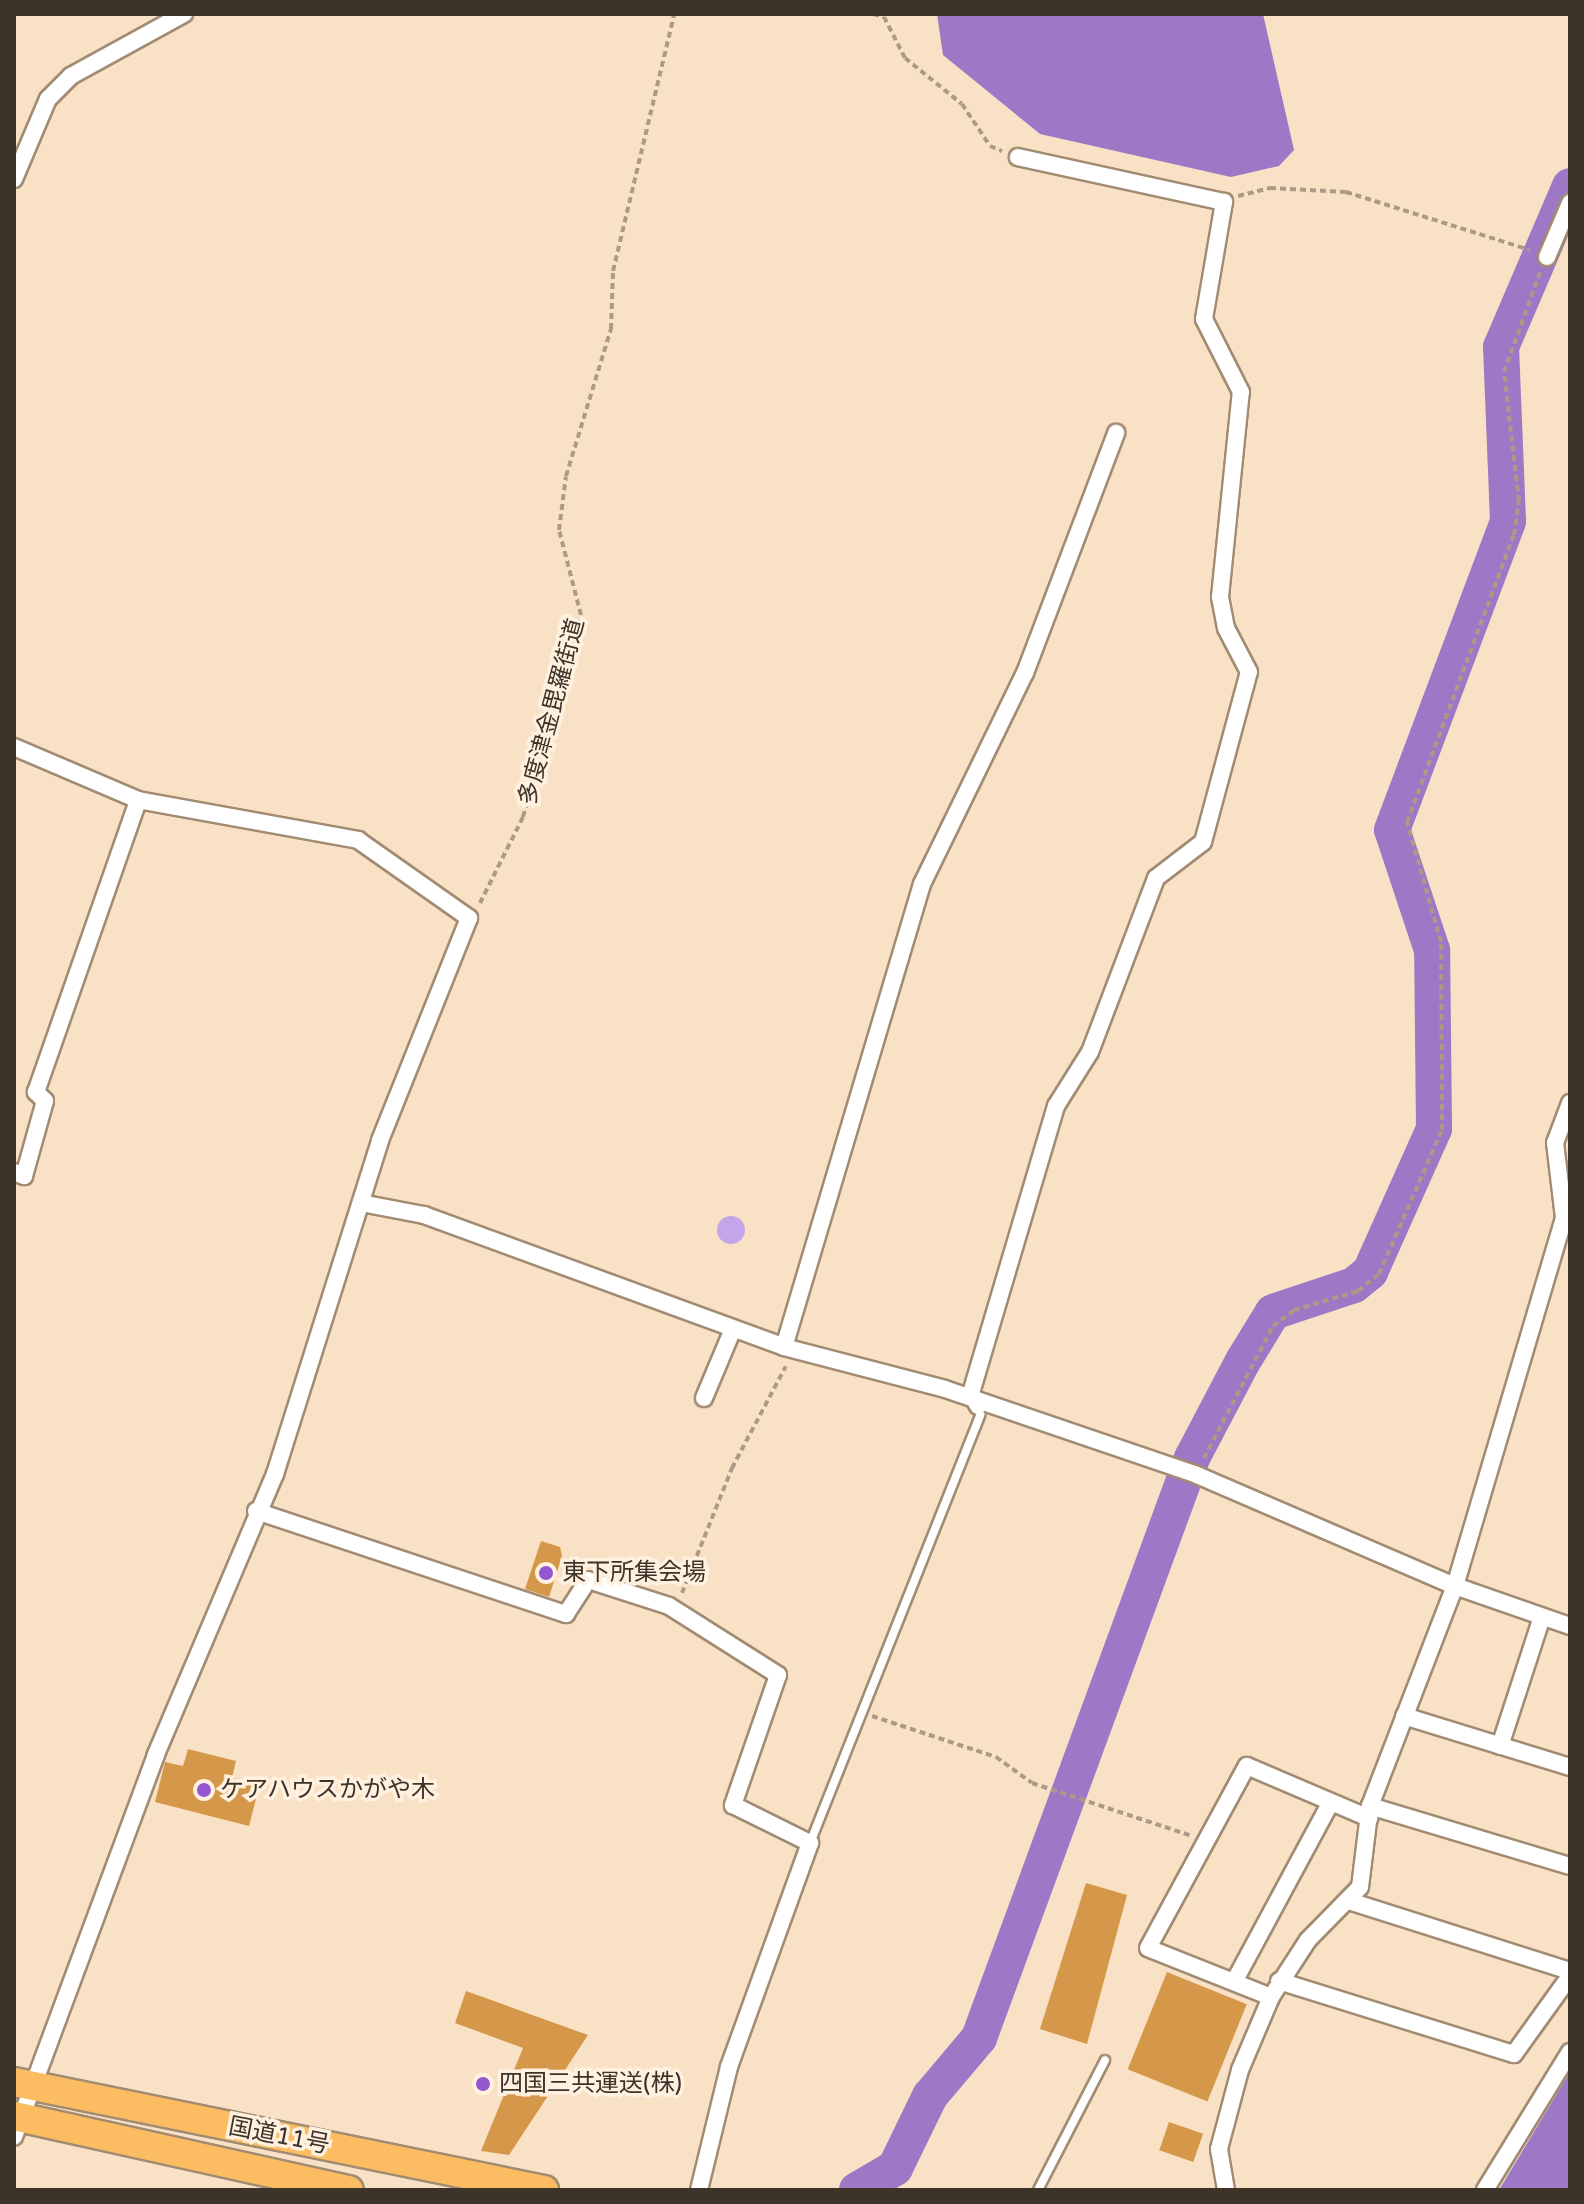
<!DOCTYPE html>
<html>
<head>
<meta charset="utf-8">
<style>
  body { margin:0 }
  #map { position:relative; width:1584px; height:2204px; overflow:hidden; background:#f9e1c6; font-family:"Varela Round","Noto Sans JP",sans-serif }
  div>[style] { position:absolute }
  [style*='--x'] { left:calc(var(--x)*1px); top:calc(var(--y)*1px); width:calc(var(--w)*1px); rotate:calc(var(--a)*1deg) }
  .green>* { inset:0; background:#c4a5ea }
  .round { border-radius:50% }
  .water>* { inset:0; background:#9c78c6 }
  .river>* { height:36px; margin:-18px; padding:0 18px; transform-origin:18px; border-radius:18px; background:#9c78c6 }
  .building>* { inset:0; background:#d5984a; transform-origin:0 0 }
  .path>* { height:4px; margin-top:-2px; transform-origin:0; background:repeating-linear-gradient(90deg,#ad9a86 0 6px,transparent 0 10px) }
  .roads { filter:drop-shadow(2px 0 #a18b72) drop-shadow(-2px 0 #a18b72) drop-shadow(0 2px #a18b72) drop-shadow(0 -2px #a18b72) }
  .service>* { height:8px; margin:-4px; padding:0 4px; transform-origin:4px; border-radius:4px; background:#fff }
  .minor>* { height:16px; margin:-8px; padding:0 8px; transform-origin:8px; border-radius:8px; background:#fff }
  .trunk>* { height:28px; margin:-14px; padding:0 14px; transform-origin:14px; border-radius:14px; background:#fcbc62 }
  .dots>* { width:22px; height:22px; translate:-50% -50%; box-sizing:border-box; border:4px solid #fff0e0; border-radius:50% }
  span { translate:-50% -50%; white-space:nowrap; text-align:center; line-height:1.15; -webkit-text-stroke:7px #fff0e0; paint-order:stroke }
  .street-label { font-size:24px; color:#3d3329 }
  .poi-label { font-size:24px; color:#3d3329 }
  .left { translate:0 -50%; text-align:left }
  .frame { position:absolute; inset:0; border:16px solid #3d3329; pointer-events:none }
</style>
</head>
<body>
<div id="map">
  <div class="green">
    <i class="round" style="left:717px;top:1216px;width:28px;height:28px"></i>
  </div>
  <div class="water">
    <i style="clip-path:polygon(937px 14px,1263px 14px,1294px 150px,1279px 166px,1231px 177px,1040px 134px,943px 55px)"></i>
    <i style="clip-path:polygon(1570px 2072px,1570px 2190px,1499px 2190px)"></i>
  </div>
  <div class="river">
    <i style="--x:857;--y:2190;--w:44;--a:-30.1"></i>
    <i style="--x:895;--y:2168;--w:80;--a:-64.1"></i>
    <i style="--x:930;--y:2096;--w:76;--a:-49.8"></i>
    <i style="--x:979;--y:2038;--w:618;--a:-69.83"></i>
    <i style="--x:1192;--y:1458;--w:110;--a:-62.3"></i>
    <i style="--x:1243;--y:1361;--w:57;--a:-58.5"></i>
    <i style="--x:1273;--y:1312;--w:85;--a:-18.4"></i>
    <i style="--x:1354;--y:1285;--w:21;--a:-39"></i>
    <i style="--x:1370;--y:1272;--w:157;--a:-65.9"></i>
    <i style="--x:1434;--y:1129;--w:179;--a:-90.6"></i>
    <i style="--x:1432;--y:950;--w:126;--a:-108.4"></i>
    <i style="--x:1392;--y:830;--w:330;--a:-69.4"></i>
    <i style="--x:1508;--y:521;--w:174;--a:-92.3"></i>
    <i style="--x:1501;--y:347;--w:175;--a:-66.8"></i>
  </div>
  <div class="building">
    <i style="clip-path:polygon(541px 1541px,560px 1547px,562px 1556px,549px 1597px,525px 1589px)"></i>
    <i style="clip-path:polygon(188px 1749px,236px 1761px,232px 1778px,252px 1783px,248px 1797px,256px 1799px,249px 1826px,155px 1802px,165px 1762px,183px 1766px)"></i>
    <i style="clip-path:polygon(1086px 1883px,1127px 1895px,1087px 2044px,1040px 2029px)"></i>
    <i style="left:1167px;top:1972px;width:86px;height:105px;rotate:22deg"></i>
    <i style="clip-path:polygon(466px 1991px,588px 2035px,509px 2155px,481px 2151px,523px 2048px,455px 2023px)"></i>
    <i style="left:1169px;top:2122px;width:36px;height:30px;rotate:19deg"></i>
  </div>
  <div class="path">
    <i style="--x:873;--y:14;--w:11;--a:15"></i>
    <i style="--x:884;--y:17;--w:46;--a:62.9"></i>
    <i style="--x:905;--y:58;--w:73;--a:38.9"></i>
    <i style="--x:962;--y:104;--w:50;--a:56.3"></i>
    <i style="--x:990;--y:146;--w:13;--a:23"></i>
    <i style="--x:1238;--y:196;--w:33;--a:-14"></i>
    <i style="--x:1270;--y:188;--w:76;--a:3"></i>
    <i style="--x:1346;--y:192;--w:193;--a:17.5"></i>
    <i style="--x:480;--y:903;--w:96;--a:-63.4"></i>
    <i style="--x:523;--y:817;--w:210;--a:-74"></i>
    <i style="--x:581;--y:615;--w:88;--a:-104.5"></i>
    <i style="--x:559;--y:530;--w:54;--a:-82.6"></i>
    <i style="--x:566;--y:476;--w:154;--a:-73"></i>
    <i style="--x:611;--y:329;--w:58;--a:-88"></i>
    <i style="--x:613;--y:271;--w:264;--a:-76.6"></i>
    <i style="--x:1204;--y:1458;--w:149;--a:-62.4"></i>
    <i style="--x:1273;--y:1326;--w:26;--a:-37"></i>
    <i style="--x:1294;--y:1310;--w:67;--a:-16.5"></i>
    <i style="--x:1358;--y:1291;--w:27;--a:-39"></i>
    <i style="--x:1379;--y:1274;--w:157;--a:-66.4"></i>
    <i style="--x:1442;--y:1130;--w:188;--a:-90.3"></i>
    <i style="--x:1441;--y:942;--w:125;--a:-105.8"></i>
    <i style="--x:1407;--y:822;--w:306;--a:-69.6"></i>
    <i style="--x:1514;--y:535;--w:34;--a:-82"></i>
    <i style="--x:1519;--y:501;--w:130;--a:-96.6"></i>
    <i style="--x:1504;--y:372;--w:109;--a:-70.1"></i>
    <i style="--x:682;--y:1593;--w:135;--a:-68.2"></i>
    <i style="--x:732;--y:1468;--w:115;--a:-62.1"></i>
    <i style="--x:872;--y:1716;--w:131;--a:18.3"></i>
    <i style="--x:996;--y:1757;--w:44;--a:35.8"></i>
    <i style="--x:1032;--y:1783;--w:169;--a:18.3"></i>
  </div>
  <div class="roads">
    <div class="service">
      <i style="--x:810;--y:1843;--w:461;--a:-68.3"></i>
      <i style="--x:1038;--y:2190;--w:146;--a:-62.7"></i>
    </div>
    <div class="minor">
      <i style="--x:14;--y:179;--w:87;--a:-67"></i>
      <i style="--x:48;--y:99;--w:33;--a:-45"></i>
      <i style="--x:71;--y:76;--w:129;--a:-28.8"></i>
      <i style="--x:1547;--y:257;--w:59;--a:-66.9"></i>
      <i style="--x:14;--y:747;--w:135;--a:23.1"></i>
      <i style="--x:138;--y:800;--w:224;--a:10.3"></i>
      <i style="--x:358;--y:840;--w:136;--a:35.1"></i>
      <i style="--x:469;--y:918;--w:240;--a:111.8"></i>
      <i style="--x:380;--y:1141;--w:349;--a:107.5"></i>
      <i style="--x:275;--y:1474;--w:305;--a:113"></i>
      <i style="--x:156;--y:1755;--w:407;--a:110.4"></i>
      <i style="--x:14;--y:1172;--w:11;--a:22"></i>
      <i style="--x:24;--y:1176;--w:78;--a:-74.4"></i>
      <i style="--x:45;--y:1101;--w:13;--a:-135"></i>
      <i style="--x:36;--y:1092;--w:309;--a:-70.7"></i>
      <i style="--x:361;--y:1203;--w:64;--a:10.8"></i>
      <i style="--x:424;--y:1215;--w:383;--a:20.1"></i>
      <i style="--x:784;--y:1347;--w:166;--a:14.6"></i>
      <i style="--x:945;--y:1389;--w:266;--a:18.8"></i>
      <i style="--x:1197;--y:1475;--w:281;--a:23.3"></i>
      <i style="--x:1455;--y:1586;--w:122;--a:19.2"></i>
      <i style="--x:784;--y:1347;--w:483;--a:-73.4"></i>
      <i style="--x:922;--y:884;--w:235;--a:-64"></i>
      <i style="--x:1025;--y:673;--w:257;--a:-69.2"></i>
      <i style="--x:704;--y:1398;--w:75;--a:-67.2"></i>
      <i style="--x:978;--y:1406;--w:15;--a:-118"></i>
      <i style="--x:971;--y:1393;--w:299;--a:-73.5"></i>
      <i style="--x:1056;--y:1106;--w:64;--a:-57.8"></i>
      <i style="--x:1090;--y:1052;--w:186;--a:-69.2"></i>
      <i style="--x:1156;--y:878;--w:59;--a:-37.5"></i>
      <i style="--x:1203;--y:842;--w:176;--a:-74.9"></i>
      <i style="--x:1249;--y:672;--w:50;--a:-117.6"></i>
      <i style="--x:1226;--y:628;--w:32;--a:-101"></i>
      <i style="--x:1220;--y:597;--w:206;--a:-84.2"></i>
      <i style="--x:1241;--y:392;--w:82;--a:-116.9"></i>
      <i style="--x:1204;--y:319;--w:119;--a:-80.3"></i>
      <i style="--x:1224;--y:202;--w:211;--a:-167.7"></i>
      <i style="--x:256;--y:1511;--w:327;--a:18.4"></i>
      <i style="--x:566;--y:1614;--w:40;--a:-57.1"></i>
      <i style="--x:588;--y:1580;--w:85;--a:17.8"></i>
      <i style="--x:669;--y:1606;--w:129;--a:32.3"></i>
      <i style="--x:778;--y:1675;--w:138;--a:109.1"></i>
      <i style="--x:733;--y:1805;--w:86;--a:26.3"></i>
      <i style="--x:810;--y:1843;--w:238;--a:109.9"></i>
      <i style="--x:729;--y:2067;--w:127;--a:103.7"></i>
      <i style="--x:1404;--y:1716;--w:174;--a:17.1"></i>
      <i style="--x:1500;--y:1746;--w:136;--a:-72"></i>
      <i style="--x:1370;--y:1806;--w:209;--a:16.7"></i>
      <i style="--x:1349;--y:1901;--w:232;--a:17.6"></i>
      <i style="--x:1279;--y:1981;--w:246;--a:17.3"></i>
      <i style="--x:1514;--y:2054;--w:96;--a:-54.3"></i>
      <i style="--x:1234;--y:1982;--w:204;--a:-61.7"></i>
      <i style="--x:1271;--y:1997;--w:132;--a:-158.3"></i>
      <i style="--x:1148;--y:1948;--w:207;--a:-61.5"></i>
      <i style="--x:1247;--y:1766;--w:133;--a:23.1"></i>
      <i style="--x:1226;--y:2190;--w:42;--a:-99.7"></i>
      <i style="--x:1219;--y:2149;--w:82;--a:-75.1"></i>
      <i style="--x:1240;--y:2070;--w:79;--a:-67"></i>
      <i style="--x:1271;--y:1997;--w:68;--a:-57"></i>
      <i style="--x:1308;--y:1940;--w:74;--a:-45.5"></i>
      <i style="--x:1360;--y:1887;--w:82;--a:-83"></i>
      <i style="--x:1370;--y:1806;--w:236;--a:-68.9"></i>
      <i style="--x:1455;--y:1586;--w:384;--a:-73.5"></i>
      <i style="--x:1564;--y:1218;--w:76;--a:-96.8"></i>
      <i style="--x:1555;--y:1143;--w:43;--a:-69.4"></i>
      <i style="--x:1485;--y:2190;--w:162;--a:-58.4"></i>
    </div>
    <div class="trunk">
      <i style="--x:14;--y:2082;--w:541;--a:11.52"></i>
      <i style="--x:14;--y:2116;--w:343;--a:12.5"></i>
    </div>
  </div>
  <div class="dots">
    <i style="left:546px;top:1573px;background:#9358cf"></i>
    <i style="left:204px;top:1790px;background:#9358cf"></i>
    <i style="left:483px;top:2084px;background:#9358cf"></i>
  </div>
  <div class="street-label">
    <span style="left:552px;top:712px;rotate:-75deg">多度津金毘羅街道</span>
    <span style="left:279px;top:2136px;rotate:11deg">国道11号</span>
  </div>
  <div class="poi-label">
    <span class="left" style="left:562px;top:1573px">東下所集会場</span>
    <span class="left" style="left:220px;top:1790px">ケアハウスかがや木</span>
    <span class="left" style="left:499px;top:2084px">四国三共運送(株)</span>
  </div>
  <div class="frame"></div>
</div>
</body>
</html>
